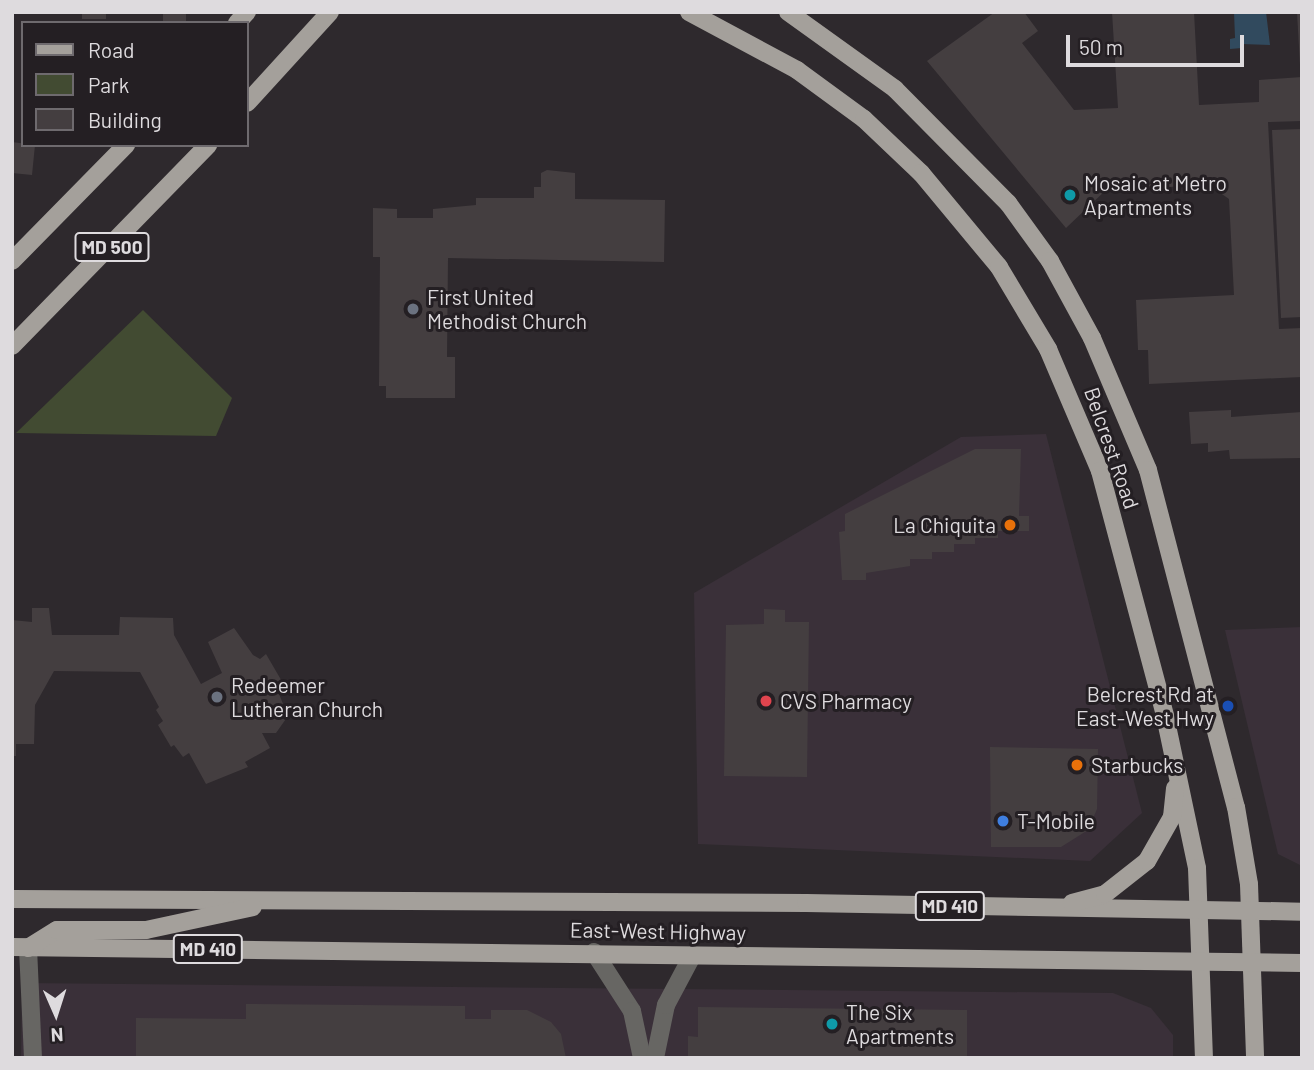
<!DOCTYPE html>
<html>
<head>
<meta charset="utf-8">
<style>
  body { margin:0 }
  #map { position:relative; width:1314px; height:1070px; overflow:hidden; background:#2e292d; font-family:Barlow,sans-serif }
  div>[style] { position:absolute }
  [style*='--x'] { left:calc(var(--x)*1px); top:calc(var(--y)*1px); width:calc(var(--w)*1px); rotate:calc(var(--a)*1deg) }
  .built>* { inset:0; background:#3a3039 }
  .green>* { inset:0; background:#424b32 }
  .water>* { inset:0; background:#314a5e }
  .building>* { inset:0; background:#443e40; transform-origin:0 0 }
  .minor>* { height:18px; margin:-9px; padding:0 9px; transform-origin:9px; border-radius:9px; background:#676663 }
  .major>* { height:18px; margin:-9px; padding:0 9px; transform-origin:9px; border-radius:9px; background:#a4a09b }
  .dots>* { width:19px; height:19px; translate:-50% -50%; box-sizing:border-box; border:4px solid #241f23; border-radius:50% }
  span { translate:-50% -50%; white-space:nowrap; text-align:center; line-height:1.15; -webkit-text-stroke:6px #241f23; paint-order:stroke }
  .shield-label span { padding:2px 5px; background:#241f23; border:2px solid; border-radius:5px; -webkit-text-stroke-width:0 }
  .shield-label { font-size:19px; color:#dedbde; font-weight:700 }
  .poi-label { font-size:21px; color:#dedbde }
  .left { translate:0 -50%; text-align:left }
  .right { translate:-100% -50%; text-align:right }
  .street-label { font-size:21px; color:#dedbde }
  .frame { position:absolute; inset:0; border:14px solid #dedbde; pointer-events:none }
  .legend { position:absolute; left:21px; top:21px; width:228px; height:126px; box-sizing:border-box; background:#241f23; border:2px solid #6e6a6e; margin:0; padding:9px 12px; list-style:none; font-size:21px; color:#dedbde }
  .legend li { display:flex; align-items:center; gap:14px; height:35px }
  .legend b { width:35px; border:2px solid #6e6a6e }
  .north { position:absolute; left:21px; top:979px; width:70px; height:70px; -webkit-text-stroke:5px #241f23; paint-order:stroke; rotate:177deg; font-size:19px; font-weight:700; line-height:28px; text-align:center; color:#dedbde }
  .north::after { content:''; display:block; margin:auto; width:24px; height:32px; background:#dedbde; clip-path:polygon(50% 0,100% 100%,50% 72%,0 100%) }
  .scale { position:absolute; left:1066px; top:35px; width:178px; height:32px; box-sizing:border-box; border:4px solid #dedbde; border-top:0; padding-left:9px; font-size:21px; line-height:24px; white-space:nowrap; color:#dedbde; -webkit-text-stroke:5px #241f23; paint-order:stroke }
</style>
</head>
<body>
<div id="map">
  <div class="built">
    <i style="clip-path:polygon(1046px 434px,1142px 813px,1090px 861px,698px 844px,694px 593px,961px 437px)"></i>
    <i style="clip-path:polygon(1302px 627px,1302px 866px,1278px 854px,1225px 630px)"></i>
    <i style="clip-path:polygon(22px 983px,1113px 993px,1151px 1008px,1173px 1035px,1173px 1058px,21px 1058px)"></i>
  </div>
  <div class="green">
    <i style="clip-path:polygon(143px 310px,232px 398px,216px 436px,16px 433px)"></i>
  </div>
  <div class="water">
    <i style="clip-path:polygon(1234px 12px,1266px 12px,1270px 45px,1242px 44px,1242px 48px,1230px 49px,1230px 39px,1235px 38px)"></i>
  </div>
  <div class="building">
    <i style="left:82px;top:12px;width:24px;height:7px"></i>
    <i style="left:163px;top:12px;width:23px;height:11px"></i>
    <i style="clip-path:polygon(995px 12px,1024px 12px,1038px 31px,1022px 43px,1074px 110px,1118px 108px,1112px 12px,1194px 12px,1199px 105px,1259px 102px,1259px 80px,1302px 77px,1302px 121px,1268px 122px,1279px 329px,1302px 328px,1302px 377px,1149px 384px,1148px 350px,1138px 350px,1136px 300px,1234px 295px,1229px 199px,1209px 185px,1106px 190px,1066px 228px,927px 61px)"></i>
    <i style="clip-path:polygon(1297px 12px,1302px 12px,1302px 65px,1300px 65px)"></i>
    <i style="clip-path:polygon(1302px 129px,1302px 317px,1281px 318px,1272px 130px)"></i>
    <i style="clip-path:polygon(12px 142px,35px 145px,32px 175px,12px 173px)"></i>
    <i style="clip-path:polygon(547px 170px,575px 173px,575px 199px,665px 200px,664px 262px,448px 258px,447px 357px,455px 357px,455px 398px,386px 398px,386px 386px,379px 386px,380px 257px,373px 257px,373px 208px,397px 209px,397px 218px,433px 218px,433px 209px,476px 205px,476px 198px,534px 198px,534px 187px,541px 187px,541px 173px)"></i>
    <i style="clip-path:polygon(1231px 410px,1231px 417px,1302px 412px,1302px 458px,1230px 459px,1229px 450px,1208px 452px,1208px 443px,1191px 444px,1189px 412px)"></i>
    <i style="clip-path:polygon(975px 449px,1021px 449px,1019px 516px,1029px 516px,1029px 531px,998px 531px,998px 538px,975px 538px,975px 544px,954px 544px,954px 552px,932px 552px,932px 559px,910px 559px,910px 566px,866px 573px,866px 580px,842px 580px,839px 532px,845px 531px,845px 514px)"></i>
    <i style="clip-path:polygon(32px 608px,49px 608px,52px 635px,119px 635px,120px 617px,173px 618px,174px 635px,201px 684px,222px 673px,208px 642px,234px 628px,253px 655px,260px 659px,266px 654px,287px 690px,279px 694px,288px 716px,276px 733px,262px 733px,270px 748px,245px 762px,248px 767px,206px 784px,189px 753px,183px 757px,174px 745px,171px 747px,158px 725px,163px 721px,156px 710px,159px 707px,140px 672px,54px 671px,35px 705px,34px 744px,16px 744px,16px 756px,12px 756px,12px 620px,32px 622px)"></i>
    <i style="clip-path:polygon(764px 609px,785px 610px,785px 622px,809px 622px,807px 777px,724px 776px,726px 625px,764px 624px)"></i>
    <i style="clip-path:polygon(990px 747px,1098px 749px,1097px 809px,1088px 830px,1061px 847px,991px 847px)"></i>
    <i style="clip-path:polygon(246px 1004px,465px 1006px,465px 1019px,491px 1019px,491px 1010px,527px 1010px,551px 1022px,561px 1034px,566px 1058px,136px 1058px,136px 1018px,246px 1019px)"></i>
    <i style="clip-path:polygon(698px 1007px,967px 1010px,967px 1058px,688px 1058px,688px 1036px,698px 1037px)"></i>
  </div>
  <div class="minor">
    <i style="--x:28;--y:948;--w:110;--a:87.4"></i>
    <i style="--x:594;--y:952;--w:70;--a:57.2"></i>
    <i style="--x:632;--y:1011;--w:48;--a:78"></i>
    <i style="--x:655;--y:1058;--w:54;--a:-78.3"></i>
    <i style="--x:666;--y:1005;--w:55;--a:-62"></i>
  </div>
  <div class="major">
    <i style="--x:689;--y:12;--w:123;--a:28.2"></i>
    <i style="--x:797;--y:70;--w:83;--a:36.2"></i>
    <i style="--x:864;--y:119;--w:79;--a:43.5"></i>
    <i style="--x:921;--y:173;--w:122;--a:50.3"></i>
    <i style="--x:999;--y:267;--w:96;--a:59.1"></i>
    <i style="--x:1048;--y:349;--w:133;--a:66.9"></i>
    <i style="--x:1100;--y:471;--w:253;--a:75.1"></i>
    <i style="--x:1165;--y:716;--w:155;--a:78.1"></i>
    <i style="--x:1197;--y:868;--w:190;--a:87.9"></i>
    <i style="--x:788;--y:12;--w:132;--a:35.7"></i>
    <i style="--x:895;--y:89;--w:161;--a:45.3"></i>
    <i style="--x:1008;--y:203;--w:72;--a:54.1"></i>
    <i style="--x:1050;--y:261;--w:88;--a:61.4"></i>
    <i style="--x:1092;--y:338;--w:143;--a:67"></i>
    <i style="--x:1148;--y:470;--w:348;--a:75.4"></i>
    <i style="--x:1236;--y:807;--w:78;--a:80.4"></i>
    <i style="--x:1249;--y:884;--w:174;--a:88"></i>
    <i style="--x:237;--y:23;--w:15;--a:-48"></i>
    <i style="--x:247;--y:103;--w:123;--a:-47.6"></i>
    <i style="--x:12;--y:261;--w:163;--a:-45.5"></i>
    <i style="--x:12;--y:346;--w:281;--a:-45.7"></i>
    <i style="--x:12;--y:899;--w:794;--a:0.29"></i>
    <i style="--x:806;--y:903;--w:496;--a:1"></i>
    <i style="--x:1072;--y:903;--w:34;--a:-15"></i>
    <i style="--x:1105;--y:894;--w:53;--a:-38.2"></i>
    <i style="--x:1147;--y:861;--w:51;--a:-60.4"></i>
    <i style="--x:1172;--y:817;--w:29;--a:-84"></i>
    <i style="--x:12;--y:947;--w:1290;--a:0.71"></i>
    <i style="--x:28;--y:948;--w:34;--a:-32"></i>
    <i style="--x:57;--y:930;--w:89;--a:0"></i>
    <i style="--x:146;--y:930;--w:109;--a:-12.1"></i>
  </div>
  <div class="dots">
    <i style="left:1070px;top:195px;background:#0f9aa8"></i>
    <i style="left:413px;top:309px;background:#6b7280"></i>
    <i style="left:1010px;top:525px;background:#e8710a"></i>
    <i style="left:217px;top:697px;background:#6b7280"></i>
    <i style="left:766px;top:701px;background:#e0444e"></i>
    <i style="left:1228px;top:706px;background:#1a4fb4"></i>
    <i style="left:1077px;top:765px;background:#e8710a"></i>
    <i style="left:1003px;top:821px;background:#3f7fe0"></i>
    <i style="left:832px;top:1024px;background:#0f9aa8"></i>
  </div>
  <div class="shield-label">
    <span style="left:112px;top:247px">MD 500</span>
    <span style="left:950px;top:906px">MD 410</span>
    <span style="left:208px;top:949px">MD 410</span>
  </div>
  <div class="poi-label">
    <span class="left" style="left:1084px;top:195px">Mosaic at Metro<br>Apartments</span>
    <span class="left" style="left:427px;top:309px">First United<br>Methodist Church</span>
    <span class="right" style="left:996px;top:525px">La Chiquita</span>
    <span class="left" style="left:231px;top:697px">Redeemer<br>Lutheran Church</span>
    <span class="right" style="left:1214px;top:706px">Belcrest Rd at<br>East-West Hwy</span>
    <span class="left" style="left:780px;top:701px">CVS Pharmacy</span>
    <span class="left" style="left:1091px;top:765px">Starbucks</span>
    <span class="left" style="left:1017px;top:821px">T-Mobile</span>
    <span class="left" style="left:846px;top:1024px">The Six<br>Apartments</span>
  </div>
  <div class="street-label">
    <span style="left:1112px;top:448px;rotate:71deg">Belcrest Road</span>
    <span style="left:658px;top:931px;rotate:1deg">East-West Highway</span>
  </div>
  <div class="frame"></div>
  <ul class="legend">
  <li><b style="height:9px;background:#a4a09b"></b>Road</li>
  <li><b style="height:19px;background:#424b32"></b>Park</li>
  <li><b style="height:19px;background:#443e40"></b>Building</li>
  </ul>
  <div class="north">N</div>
  <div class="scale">50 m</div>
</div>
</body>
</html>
